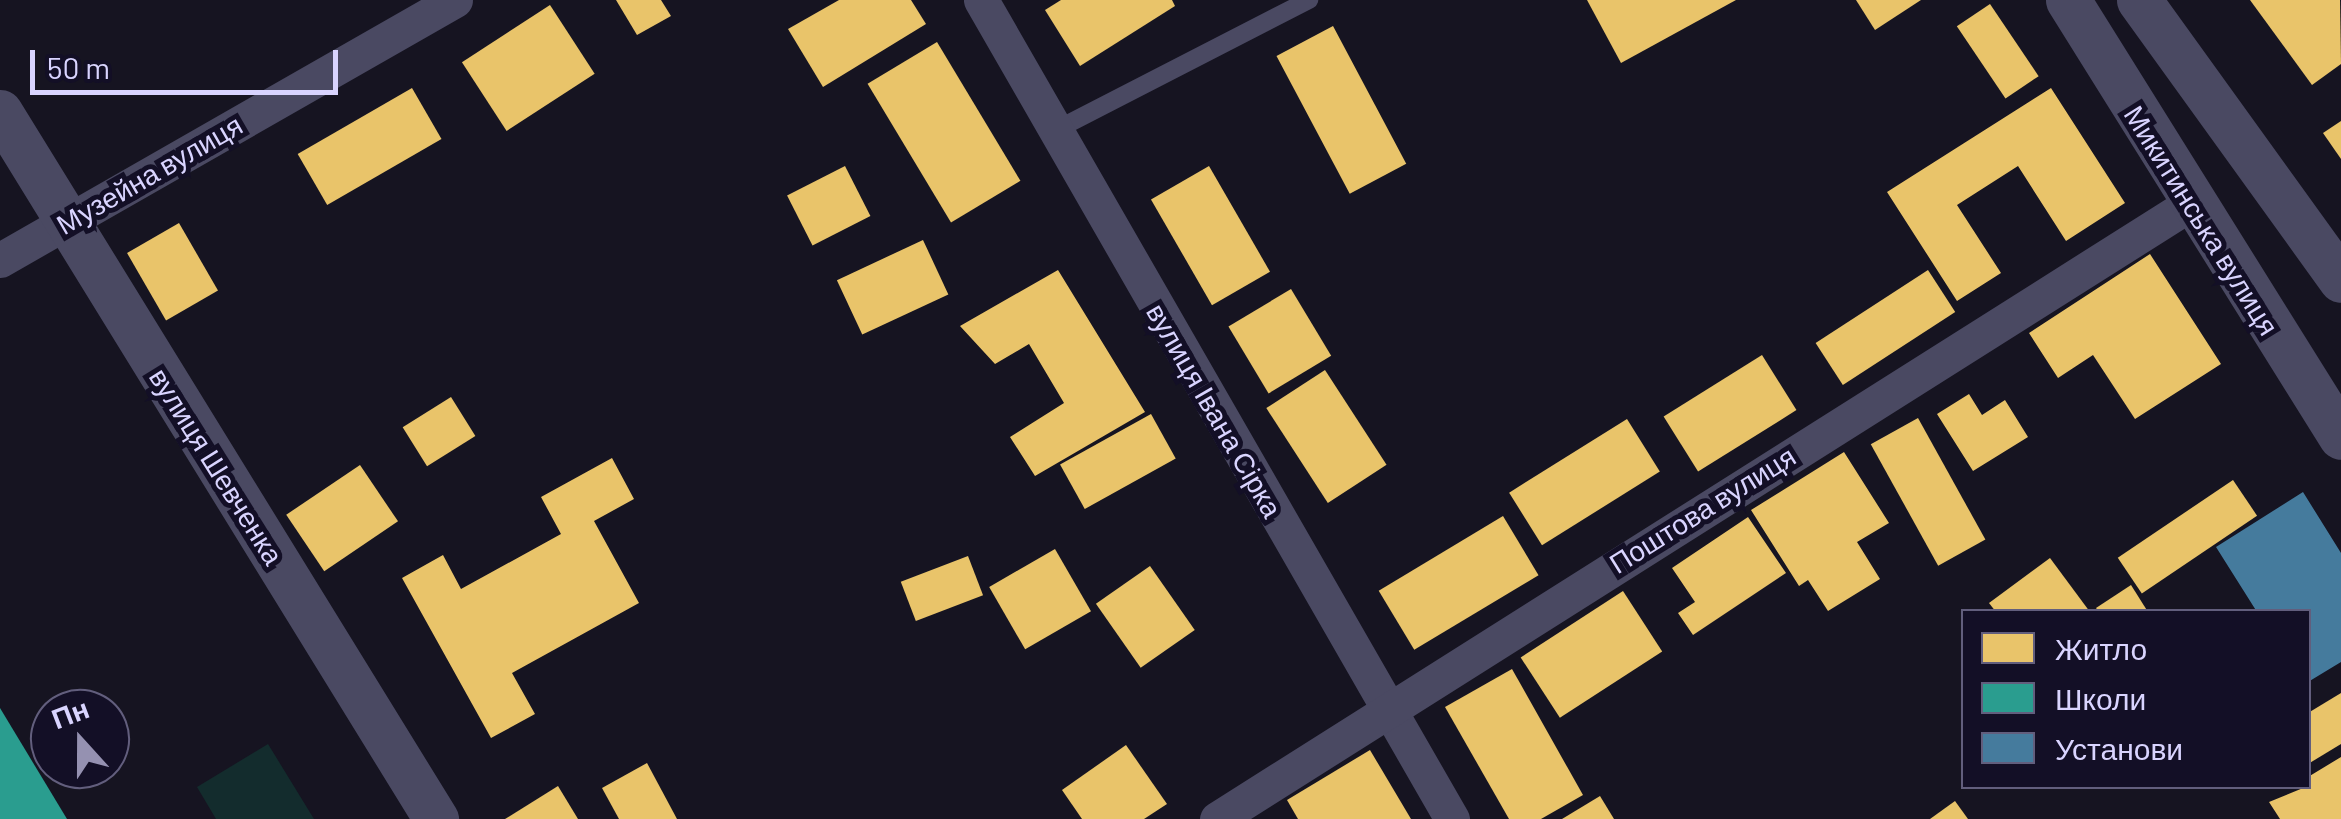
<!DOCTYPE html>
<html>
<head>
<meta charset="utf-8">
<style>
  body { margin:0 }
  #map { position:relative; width:2341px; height:819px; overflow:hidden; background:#161421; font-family:Barlow,sans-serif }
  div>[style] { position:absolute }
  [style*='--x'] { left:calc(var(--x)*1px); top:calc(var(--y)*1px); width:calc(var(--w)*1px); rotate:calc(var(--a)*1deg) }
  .green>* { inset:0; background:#132c2d }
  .homes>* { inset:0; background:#e9c46a; transform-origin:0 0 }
  .schools>* { inset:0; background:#2a9d8f }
  .public>* { inset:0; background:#457b9d }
  .service>* { height:18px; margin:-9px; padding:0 9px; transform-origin:9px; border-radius:9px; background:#4a4962 }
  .minor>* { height:35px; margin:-17.5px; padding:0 17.5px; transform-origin:17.5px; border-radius:17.5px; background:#4a4962 }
  .tertiary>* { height:45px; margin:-22.5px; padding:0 22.5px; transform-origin:22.5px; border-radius:22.5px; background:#4a4962 }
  span { translate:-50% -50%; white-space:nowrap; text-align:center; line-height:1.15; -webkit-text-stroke:10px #130f26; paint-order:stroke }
  .street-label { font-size:28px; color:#d9d4ff }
  .legend { position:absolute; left:1961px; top:609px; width:350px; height:180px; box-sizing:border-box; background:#130f26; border:2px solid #625e7d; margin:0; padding:12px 18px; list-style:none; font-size:30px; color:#d9d4ff }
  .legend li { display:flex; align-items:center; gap:20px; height:50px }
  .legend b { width:50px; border:2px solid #625e7d }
  .north { position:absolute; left:30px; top:689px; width:100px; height:100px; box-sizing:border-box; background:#130f26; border:2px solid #625e7d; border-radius:50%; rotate:339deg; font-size:28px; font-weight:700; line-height:40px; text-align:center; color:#d9d4ff }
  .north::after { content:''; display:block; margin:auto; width:35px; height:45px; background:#9591b1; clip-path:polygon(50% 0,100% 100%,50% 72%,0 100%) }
  .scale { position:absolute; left:30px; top:50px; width:308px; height:45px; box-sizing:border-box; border:5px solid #d9d4ff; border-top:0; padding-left:12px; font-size:30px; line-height:35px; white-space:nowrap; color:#d9d4ff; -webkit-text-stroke:8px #130f26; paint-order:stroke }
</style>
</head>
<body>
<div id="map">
  <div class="green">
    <i style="clip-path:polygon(268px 744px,314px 819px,216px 819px,197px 787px)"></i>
  </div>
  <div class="homes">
    <i style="clip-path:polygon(616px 0,661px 0,671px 16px,637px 35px)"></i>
    <i style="clip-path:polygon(839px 0,911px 0,926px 24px,823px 87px,788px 29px)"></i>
    <i style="clip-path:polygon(1061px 0,1172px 0,1175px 6px,1080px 66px,1045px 10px)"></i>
    <i style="clip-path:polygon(1587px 0,1736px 0,1621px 63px)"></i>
    <i style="clip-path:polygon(1856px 0,1921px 0,1875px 30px)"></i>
    <i style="clip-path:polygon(2250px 0,2340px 0,2341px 64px,2312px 85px)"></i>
    <i style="left:1990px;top:4px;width:87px;height:40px;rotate:56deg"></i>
    <i style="left:550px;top:5px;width:82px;height:105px;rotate:57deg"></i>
    <i style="left:1333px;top:26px;width:156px;height:64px;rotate:62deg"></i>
    <i style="left:937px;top:42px;width:162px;height:81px;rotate:59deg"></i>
    <i style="left:412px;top:88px;width:59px;height:132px;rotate:60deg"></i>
    <i style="clip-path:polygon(2051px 88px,2125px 203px,2066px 241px,2018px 166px,1957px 205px,2001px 273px,1957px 301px,1887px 192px)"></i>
    <i style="clip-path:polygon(2341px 121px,2341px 159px,2323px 133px)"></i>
    <i style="left:845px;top:166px;width:56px;height:65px;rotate:63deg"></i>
    <i style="left:1209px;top:166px;width:122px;height:67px;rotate:60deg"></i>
    <i style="left:179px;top:223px;width:78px;height:60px;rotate:60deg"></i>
    <i style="left:923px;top:240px;width:60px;height:95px;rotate:65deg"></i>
    <i style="clip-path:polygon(2150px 254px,2221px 364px,2135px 419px,2093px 355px,2058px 378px,2029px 333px)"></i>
    <i style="clip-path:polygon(1058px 270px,1145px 412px,1035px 476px,1010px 437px,1064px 403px,1029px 344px,995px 364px,960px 326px)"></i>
    <i style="left:1928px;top:270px;width:50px;height:134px;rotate:57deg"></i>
    <i style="left:1291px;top:289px;width:78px;height:73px;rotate:59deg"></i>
    <i style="left:1762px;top:355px;width:65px;height:116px;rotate:58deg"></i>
    <i style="left:1325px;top:370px;width:113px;height:70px;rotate:57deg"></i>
    <i style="clip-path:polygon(1969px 394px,1982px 415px,2005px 400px,2028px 437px,1973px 471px,1937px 414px)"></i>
    <i style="left:451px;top:397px;width:46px;height:57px;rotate:58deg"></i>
    <i style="left:1151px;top:414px;width:51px;height:104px;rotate:61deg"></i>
    <i style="left:1918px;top:418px;width:139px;height:54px;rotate:61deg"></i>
    <i style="left:1627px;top:419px;width:62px;height:139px;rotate:58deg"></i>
    <i style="clip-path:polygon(1844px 452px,1889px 523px,1857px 542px,1880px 579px,1828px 611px,1808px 580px,1799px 586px,1751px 510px)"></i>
    <i style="clip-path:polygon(612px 458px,634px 499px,594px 521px,639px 603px,512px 673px,535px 714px,491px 738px,402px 578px,443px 555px,461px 589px,561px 534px,541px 497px)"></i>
    <i style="left:360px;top:465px;width:68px;height:89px;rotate:56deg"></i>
    <i style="left:2233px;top:480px;width:43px;height:139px;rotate:56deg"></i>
    <i style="left:1503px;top:516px;width:69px;height:145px;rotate:59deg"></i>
    <i style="clip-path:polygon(1748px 517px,1786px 573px,1693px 635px,1678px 613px,1695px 602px,1672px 568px)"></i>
    <i style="left:1055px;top:549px;width:72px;height:76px;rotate:60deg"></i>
    <i style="left:968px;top:556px;width:42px;height:72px;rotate:69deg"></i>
    <i style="clip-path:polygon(2050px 558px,2090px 612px,1996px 612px,1989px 603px)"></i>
    <i style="left:1150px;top:566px;width:78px;height:66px;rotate:55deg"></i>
    <i style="clip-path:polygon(2131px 585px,2148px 612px,2099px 612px,2096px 608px)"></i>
    <i style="left:1623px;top:591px;width:72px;height:122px;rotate:57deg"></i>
    <i style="clip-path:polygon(1512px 669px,1583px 795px,1541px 819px,1509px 819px,1445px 707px)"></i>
    <i style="clip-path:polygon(2341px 693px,2341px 744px,2308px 764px,2308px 713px)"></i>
    <i style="clip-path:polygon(1126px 745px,1167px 804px,1144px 819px,1082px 819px,1062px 790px)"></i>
    <i style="clip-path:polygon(1370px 750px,1411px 819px,1298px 819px,1287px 800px)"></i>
    <i style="clip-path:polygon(2341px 757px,2341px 819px,2280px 819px,2269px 802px,2308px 786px,2308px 777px)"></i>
    <i style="clip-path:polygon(647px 763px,677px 819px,619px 819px,602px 788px)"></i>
    <i style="clip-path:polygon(558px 786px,578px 819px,505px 819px)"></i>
    <i style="clip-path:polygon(1600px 796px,1614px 819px,1562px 819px)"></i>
    <i style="clip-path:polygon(1955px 801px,1968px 819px,1930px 819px)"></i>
  </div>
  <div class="schools">
    <i style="clip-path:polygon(0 708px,67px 819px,0 819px)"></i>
  </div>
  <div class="public">
    <i style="clip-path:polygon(2303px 492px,2341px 553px,2341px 662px,2308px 682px,2308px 612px,2257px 612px,2216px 547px)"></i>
  </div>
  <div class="service">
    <i style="--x:1054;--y:131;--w:287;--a:-27.2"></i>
  </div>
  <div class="minor">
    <i style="--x:981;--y:0;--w:945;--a:60.1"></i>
    <i style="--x:0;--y:260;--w:524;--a:-29.74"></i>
    <i style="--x:1217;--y:819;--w:1151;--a:-32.3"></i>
  </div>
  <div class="tertiary">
    <i style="--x:2068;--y:0;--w:515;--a:58.01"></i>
    <i style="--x:2139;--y:0;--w:345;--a:54.2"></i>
    <i style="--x:0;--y:112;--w:831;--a:58.34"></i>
  </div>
  <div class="street-label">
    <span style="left:149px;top:174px;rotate:-30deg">Музейна вулиця</span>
    <span style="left:2202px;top:220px;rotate:58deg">Микитинська вулиця</span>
    <span style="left:1215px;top:410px;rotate:60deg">вулиця Івана Сірка</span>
    <span style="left:217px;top:466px;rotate:58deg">вулиця Шевченка</span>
    <span style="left:1702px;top:509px;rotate:-32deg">Поштова вулиця</span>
  </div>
  <ul class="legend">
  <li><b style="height:28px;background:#e9c46a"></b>Житло</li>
  <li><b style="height:28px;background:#2a9d8f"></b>Школи</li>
  <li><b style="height:28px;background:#457b9d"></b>Установи</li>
  </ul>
  <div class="north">Пн</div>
  <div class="scale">50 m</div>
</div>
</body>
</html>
